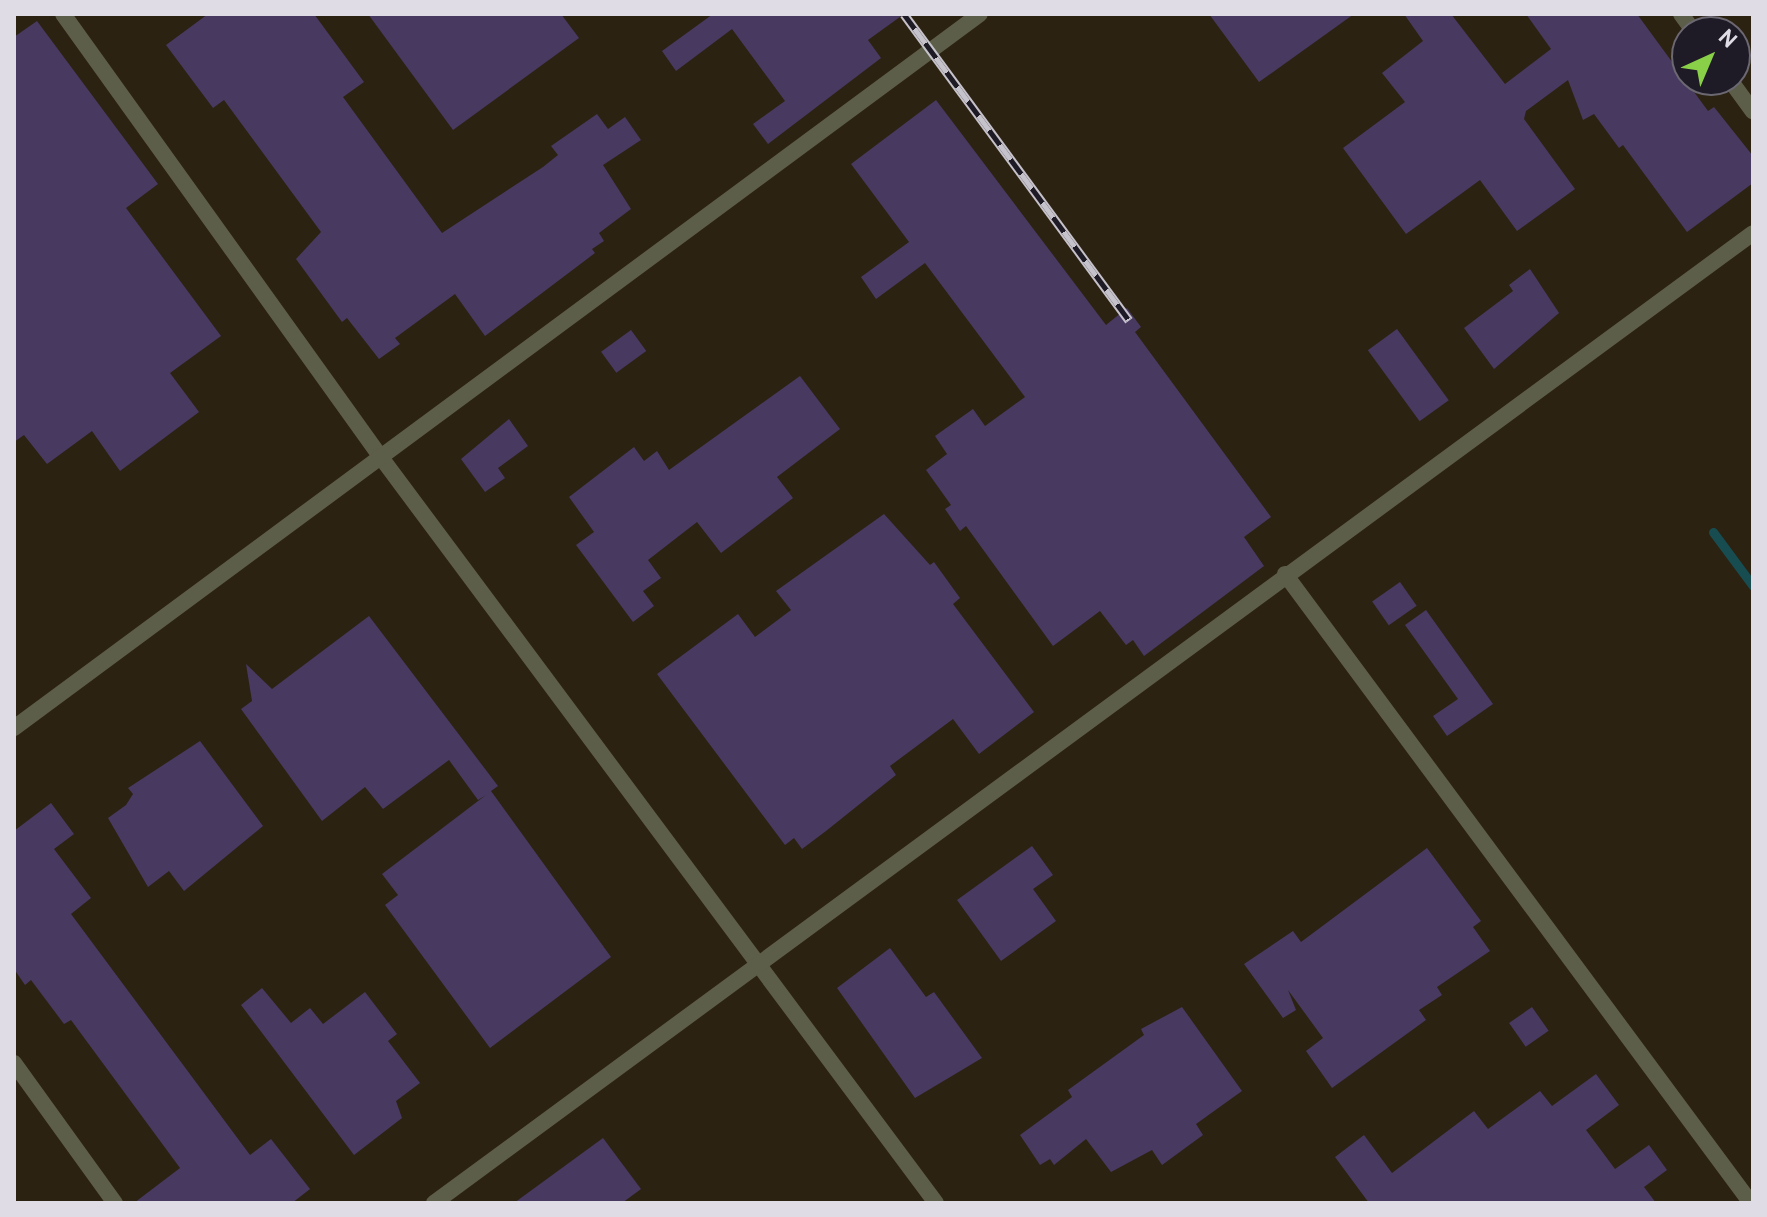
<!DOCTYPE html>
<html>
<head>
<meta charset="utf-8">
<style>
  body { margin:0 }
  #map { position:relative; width:1767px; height:1217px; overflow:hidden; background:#1e1a26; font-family:Overpass,sans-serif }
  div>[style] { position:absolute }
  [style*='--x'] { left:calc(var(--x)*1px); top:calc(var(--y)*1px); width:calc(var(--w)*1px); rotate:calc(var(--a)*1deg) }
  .industrial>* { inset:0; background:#2c2212 }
  .stream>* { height:9px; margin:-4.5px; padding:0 4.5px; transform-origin:4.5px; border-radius:4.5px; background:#174d51 }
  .building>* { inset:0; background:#483961; transform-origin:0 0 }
  .service>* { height:16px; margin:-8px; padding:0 8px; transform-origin:8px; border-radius:8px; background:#5d5e49 }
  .rail>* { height:9px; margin-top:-4.5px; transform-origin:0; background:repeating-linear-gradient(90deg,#1e1a26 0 18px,#c5c2cb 0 36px); box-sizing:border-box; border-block:2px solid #c5c2cb }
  span { translate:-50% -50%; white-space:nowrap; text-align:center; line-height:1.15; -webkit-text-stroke:8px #1e1a26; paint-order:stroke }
  .frame { position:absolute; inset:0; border:16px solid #dfdce5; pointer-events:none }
  .north { position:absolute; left:1671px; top:16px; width:80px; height:80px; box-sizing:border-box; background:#1e1a26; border:2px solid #6b6872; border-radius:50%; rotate:44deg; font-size:22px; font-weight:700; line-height:32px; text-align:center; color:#dfdce5 }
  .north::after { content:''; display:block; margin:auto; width:28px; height:36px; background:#89cf48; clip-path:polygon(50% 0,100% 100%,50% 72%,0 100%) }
</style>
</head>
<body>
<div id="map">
  <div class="industrial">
    <i style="clip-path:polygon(evenodd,14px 14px,1753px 14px,1753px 1203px,14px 1203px,14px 14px,1687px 32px,1735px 32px,1735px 80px,1687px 80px,1687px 32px)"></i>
  </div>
  <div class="stream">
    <i style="--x:1713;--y:532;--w:67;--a:53.5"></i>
  </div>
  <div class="building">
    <i style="clip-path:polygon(208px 14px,314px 14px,364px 82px,343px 97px,442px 233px,543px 167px,558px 155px,551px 146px,597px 114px,608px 129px,625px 117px,641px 140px,603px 165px,631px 209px,599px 233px,604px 241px,592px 249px,595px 253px,485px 336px,455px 294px,395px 338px,400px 344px,379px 359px,347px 318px,342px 322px,296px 259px,321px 232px,224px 100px,213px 108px,166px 45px)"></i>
    <i style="clip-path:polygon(368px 14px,561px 14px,579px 38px,453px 130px)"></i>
    <i style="clip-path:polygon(713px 14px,904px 14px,868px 40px,881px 58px,768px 144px,753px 124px,785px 101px,732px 29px,676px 71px,662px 51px)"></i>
    <i style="clip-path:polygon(1209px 14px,1354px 14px,1259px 82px)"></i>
    <i style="clip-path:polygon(1404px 14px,1451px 14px,1505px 84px,1551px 49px,1526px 14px,1637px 14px,1708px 111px,1714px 107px,1753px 156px,1753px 183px,1687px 232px,1623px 145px,1619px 148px,1594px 114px,1583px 120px,1568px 80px,1526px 111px,1524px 119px,1575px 189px,1517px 231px,1480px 180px,1406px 234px,1343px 148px,1405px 102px,1382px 73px,1423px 41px)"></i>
    <i style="clip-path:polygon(37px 21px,158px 184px,126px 208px,221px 336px,170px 373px,199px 412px,120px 471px,92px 431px,47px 464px,24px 435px,14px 442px,14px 37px)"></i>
    <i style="clip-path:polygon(936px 100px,1106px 325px,1127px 308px,1141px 327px,1135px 332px,1271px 517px,1244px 537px,1264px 566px,1144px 656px,1133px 640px,1126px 645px,1100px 611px,1053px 646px,966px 526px,960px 531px,945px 509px,951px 505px,926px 470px,947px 454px,935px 436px,973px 409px,985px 426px,1025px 397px,925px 263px,876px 299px,861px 277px,909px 242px,851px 164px)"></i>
    <i style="clip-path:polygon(1530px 269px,1559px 313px,1494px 369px,1464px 328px,1513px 291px,1509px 285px)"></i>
    <i style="left:1397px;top:329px;width:88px;height:36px;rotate:54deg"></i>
    <i style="left:631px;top:330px;width:26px;height:37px;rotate:54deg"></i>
    <i style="clip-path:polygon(800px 376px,840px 429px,777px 477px,793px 498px,721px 553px,697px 522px,648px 560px,661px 578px,643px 591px,654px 606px,633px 622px,576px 545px,594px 532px,569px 497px,634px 447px,644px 461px,657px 451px,669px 470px)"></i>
    <i style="clip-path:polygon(509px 419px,528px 446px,498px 468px,505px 478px,485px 492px,461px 459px)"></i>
    <i style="clip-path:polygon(884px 514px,930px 565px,934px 562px,960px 598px,953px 604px,1034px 712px,979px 754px,953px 719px,890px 766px,896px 775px,826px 831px,802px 849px,794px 838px,785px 845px,657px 674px,738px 614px,755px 637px,791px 610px,776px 591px)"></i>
    <i style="left:1400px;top:582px;width:29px;height:34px;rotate:55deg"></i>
    <i style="clip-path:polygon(1426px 610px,1493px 704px,1447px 736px,1433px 716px,1458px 699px,1405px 625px)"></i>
    <i style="clip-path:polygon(369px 616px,498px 786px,491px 791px,611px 957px,490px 1048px,385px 905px,398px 895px,382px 874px,486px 795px,478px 800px,449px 760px,383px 809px,365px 787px,322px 821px,241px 709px,252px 701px,246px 664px,272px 689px)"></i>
    <i style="clip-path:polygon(200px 741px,263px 826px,184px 891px,169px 871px,148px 887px,108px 818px,126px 805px,133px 794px,128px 788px)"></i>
    <i style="clip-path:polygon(51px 803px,74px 834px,54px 849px,91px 898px,71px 914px,250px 1155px,271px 1139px,310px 1189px,292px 1203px,134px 1203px,180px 1168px,71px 1020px,64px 1024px,31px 980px,25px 985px,14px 969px,14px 831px)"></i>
    <i style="clip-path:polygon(1032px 846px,1053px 875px,1033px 889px,1056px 921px,1001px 961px,957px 900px)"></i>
    <i style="clip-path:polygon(1427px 848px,1481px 921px,1473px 927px,1490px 951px,1437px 987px,1442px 995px,1419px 1010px,1426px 1020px,1332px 1088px,1306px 1051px,1323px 1038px,1288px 990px,1296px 1010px,1283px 1018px,1244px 964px,1293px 931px,1301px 942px)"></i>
    <i style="clip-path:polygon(890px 948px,926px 997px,934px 992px,982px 1058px,915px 1098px,837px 988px)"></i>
    <i style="clip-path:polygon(262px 988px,291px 1023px,310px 1008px,323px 1024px,365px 992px,397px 1034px,388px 1041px,420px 1083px,396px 1101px,402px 1118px,354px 1155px,241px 1005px)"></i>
    <i style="clip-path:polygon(1182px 1007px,1242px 1091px,1196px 1124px,1203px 1135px,1162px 1165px,1152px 1150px,1111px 1172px,1086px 1139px,1054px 1165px,1050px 1159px,1040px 1165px,1020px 1135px,1072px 1097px,1068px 1090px,1144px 1035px,1141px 1029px)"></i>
    <i style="left:1532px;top:1007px;width:29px;height:28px;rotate:55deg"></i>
    <i style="clip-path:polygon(1596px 1074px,1619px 1105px,1586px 1130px,1615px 1169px,1649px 1145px,1667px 1170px,1644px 1187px,1656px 1203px,1369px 1203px,1335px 1157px,1364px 1135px,1392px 1173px,1474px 1111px,1488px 1129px,1540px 1091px,1552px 1106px)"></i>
    <i style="clip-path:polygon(603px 1138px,641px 1189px,622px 1203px,514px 1203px)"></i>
  </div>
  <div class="service">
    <i style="--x:63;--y:14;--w:544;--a:54.35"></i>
    <i style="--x:380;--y:456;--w:931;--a:53.34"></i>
    <i style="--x:1681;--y:14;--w:22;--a:54"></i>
    <i style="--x:1730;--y:80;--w:39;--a:54"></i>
    <i style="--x:1285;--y:574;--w:783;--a:53.47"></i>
    <i style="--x:14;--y:728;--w:1201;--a:-36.47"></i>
    <i style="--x:14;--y:1063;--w:173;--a:54.2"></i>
    <i style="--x:434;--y:1203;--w:1637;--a:-36.33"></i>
  </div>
  <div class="rail">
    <i style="--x:904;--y:14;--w:380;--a:53.7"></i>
  </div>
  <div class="frame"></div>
  <div class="north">N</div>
</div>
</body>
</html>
